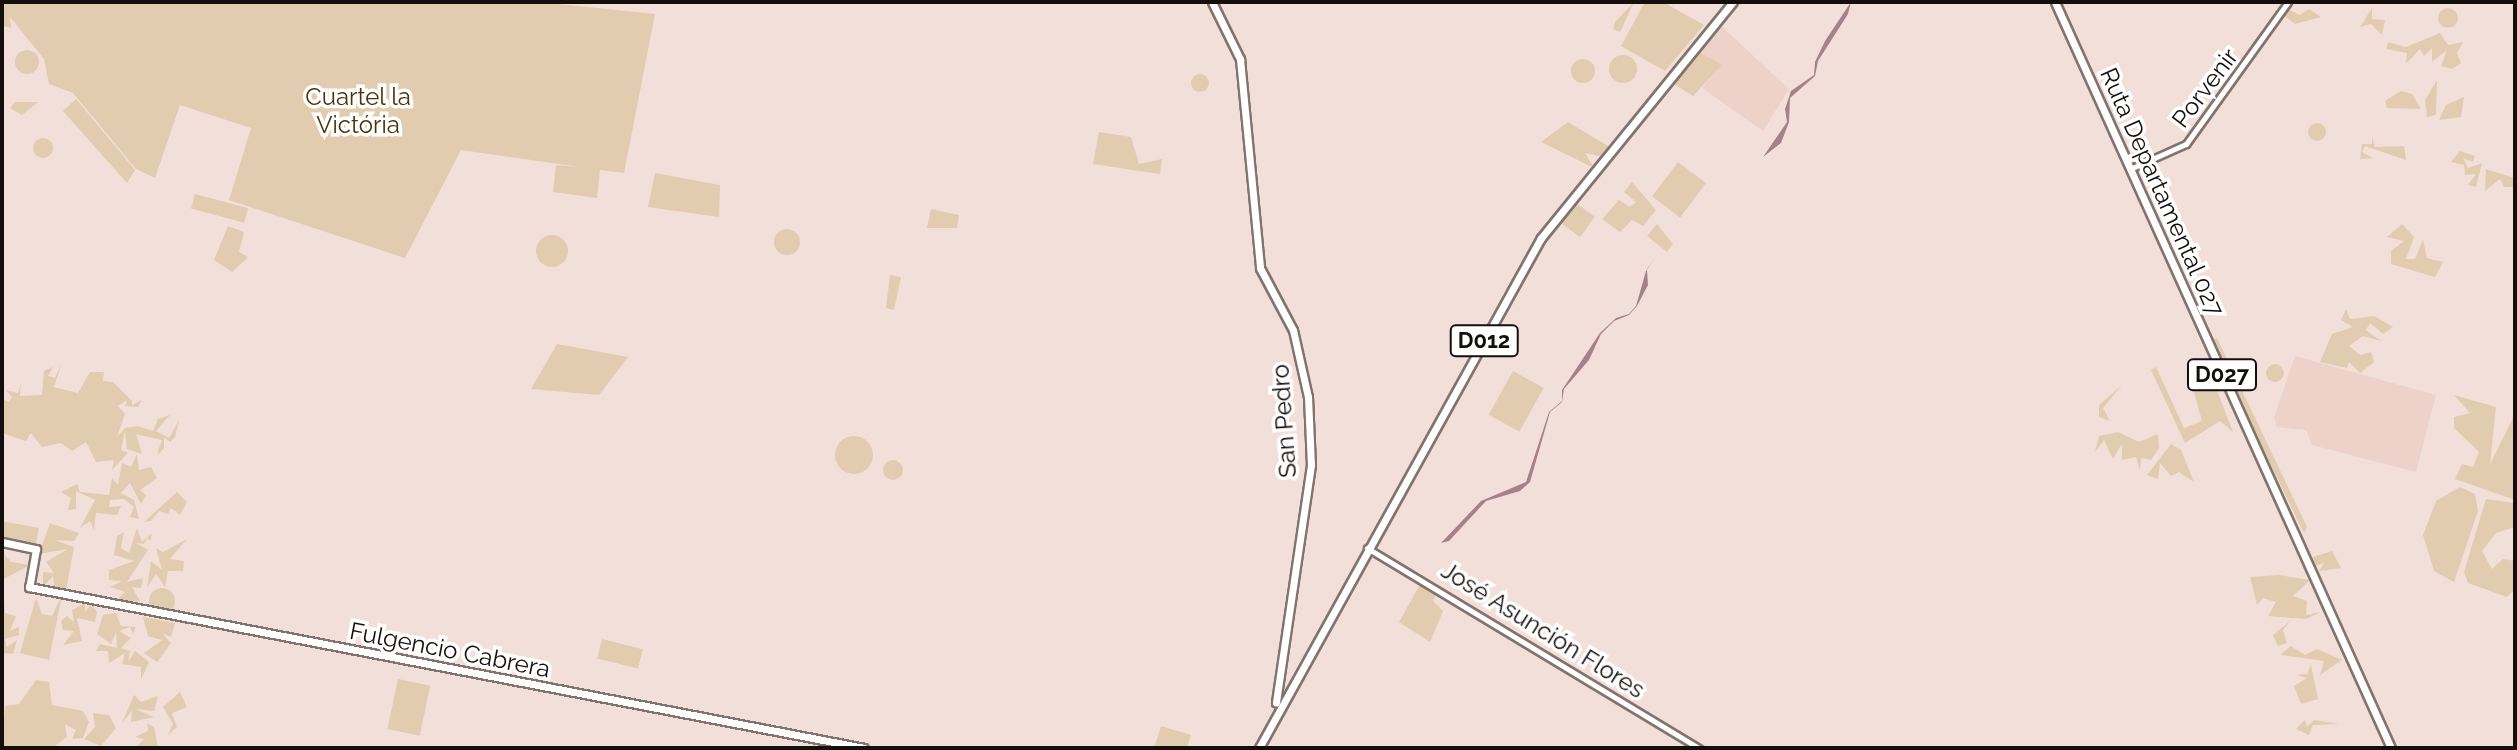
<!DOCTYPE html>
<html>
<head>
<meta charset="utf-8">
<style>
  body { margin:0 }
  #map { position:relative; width:2517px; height:750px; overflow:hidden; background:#f2dfd9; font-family:Raleway,sans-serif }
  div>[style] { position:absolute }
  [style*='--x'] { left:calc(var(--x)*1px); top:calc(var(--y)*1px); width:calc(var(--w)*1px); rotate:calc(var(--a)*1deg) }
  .built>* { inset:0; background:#edd2ca }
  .green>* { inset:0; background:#e1ccb0; transform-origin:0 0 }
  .round { border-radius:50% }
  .water>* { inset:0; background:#a6818a }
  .roads { filter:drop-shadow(2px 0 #83736d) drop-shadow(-2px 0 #83736d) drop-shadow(0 2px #83736d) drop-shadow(0 -2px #83736d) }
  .minor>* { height:5px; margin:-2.5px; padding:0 2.5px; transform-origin:2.5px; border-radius:2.5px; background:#fff }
  .major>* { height:7px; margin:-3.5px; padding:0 3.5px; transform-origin:3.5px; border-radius:3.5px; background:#fff }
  span { translate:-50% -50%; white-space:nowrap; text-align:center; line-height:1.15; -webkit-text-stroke:7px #fff; paint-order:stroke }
  .shield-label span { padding:2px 6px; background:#fff; border:2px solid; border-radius:6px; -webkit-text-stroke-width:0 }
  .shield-label { font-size:22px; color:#140e0c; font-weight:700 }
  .street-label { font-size:24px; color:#140e0c }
  .park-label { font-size:24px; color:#4a330c }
  .frame { position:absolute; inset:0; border:4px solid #140e0c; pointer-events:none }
</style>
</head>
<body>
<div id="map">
  <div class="built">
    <i style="clip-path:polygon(1717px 22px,1789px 89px,1763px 131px,1702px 88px,1721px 65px,1696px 50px)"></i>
    <i style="clip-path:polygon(2295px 356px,2436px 395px,2416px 472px,2312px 445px,2306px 430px,2277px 427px,2274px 418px)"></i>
  </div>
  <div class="green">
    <i style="clip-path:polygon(2px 2px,539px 2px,655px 14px,624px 173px,600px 170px,597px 198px,553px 192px,556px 165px,580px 167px,461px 150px,405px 258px,229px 200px,251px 128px,180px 105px,155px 178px,136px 169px,73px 93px,49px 84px,44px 59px,10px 17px,11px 28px,3px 26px)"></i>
    <i style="clip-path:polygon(1634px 2px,1620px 32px,1613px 29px,1615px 22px)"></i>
    <i style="clip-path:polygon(1645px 2px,1663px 2px,1704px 25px,1665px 71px,1621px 46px)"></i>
    <i style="clip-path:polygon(2286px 8px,2300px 15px,2309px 9px,2321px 17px,2295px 24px,2282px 14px)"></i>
    <i style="clip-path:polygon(2372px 8px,2372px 19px,2385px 20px,2382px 35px,2371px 24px,2360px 27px)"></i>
    <i class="round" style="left:2438px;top:8px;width:20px;height:20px"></i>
    <i style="clip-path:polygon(2440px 33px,2448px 45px,2463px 42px,2457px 53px,2461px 63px,2452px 69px,2441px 66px,2447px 50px,2432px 62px,2432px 48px,2424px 56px,2420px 49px,2406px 64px,2407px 53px,2386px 49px,2388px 42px,2406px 47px)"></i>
    <i style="clip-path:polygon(1696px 50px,1722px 65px,1693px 96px,1669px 81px)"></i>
    <i class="round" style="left:15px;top:50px;width:24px;height:24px"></i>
    <i class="round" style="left:1609px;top:55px;width:28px;height:28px"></i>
    <i class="round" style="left:1571px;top:59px;width:24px;height:24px"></i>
    <i class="round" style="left:1191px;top:74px;width:18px;height:18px"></i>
    <i style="clip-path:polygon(2437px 80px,2436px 115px,2427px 117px,2425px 100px)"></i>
    <i style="clip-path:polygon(2401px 91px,2412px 94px,2421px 109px,2387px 108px,2385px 101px)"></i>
    <i style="clip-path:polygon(2464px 97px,2461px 117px,2439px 120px,2446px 105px)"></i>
    <i style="clip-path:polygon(76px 99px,135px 170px,127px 183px,63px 111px)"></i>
    <i style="clip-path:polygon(38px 102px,22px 115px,10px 108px,15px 102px)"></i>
    <i style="clip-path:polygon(1568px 122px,1608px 146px,1603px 157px,1585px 153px,1594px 168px,1541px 142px)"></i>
    <i class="round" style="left:2308px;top:123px;width:18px;height:18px"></i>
    <i style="clip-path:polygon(1099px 132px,1131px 137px,1139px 164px,1162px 159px,1160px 174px,1093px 164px)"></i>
    <i style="clip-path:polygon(2372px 137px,2375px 147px,2404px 146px,2406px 160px,2365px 146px,2362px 152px,2373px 158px,2360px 159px,2362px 144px,2372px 144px)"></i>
    <i class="round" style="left:33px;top:138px;width:20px;height:20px"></i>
    <i style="clip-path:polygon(2460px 151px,2475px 156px,2473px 162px,2463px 158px,2468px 168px,2482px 163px,2476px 187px,2468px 185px,2476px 174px,2465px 175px,2464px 165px,2451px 162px)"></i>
    <i style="left:1678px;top:162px;width:35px;height:43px;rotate:37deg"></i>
    <i style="clip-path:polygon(2486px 169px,2515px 178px,2515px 187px,2504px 187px,2500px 179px,2485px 191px)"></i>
    <i style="clip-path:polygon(655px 173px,720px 185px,719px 217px,648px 207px)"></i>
    <i style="clip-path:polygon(1632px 182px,1656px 210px,1643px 226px,1632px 220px,1620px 232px,1602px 219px,1619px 200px,1630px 207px,1636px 202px,1624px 192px)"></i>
    <i style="left:195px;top:194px;width:55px;height:15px;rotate:15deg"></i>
    <i style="left:1573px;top:201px;width:27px;height:25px;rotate:36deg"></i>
    <i style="clip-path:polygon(931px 209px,959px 215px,957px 228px,927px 228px)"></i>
    <i style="clip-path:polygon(1657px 224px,1673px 244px,1667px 252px,1647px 236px)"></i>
    <i style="clip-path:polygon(2402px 224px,2414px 237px,2406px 259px,2415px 259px,2423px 240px,2427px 258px,2443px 262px,2435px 277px,2391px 264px,2391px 251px,2404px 241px,2387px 237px)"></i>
    <i style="clip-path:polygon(228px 226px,244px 232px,239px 252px,248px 257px,232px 272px,214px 260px)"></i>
    <i class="round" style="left:774px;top:229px;width:26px;height:26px"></i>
    <i class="round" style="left:536px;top:235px;width:32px;height:32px"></i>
    <i style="clip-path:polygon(890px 275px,901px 277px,894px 310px,886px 308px)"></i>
    <i style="clip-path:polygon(2346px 309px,2350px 319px,2374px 316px,2393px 327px,2383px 334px,2370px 323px,2366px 330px,2381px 341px,2363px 336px,2349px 346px,2360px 355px,2371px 352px,2374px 362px,2360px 373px,2349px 362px,2347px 368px,2320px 362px,2332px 334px,2353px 327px,2341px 320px)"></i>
    <i style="clip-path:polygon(2217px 338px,2307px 527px,2304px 533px,2210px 341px)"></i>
    <i style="clip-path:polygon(557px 344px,628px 357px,599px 395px,531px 389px)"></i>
    <i style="clip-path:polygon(62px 362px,54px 387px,78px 393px,90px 372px,104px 372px,103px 381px,113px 382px,132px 401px,132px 405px,142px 400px,138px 407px,125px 406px,127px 400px,118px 406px,125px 414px,117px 437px,125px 428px,138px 426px,153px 431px,158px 419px,170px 415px,156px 431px,169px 438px,179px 420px,175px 437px,170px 442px,164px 437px,164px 448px,160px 453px,157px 454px,162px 440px,136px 434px,142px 454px,127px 449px,125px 431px,121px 450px,128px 453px,112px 470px,114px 460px,96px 462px,86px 442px,72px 451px,61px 443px,42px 447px,31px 433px,26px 441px,2px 433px,2px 399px,9px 402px,12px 397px,6px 390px,18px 393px,21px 383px,20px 396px,42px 395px,44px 371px,53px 367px,48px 376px,55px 378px)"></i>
    <i style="clip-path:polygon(2206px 362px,2233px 432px,2220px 421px,2185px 443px,2151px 370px,2156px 367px,2184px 428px,2202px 421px,2191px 382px,2193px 364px)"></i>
    <i class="round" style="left:2266px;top:364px;width:18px;height:18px"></i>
    <i style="left:1513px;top:371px;width:35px;height:50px;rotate:29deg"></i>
    <i style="clip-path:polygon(2122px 385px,2103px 408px,2110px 421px,2099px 417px,2099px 405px)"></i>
    <i style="clip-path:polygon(2454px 395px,2496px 407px,2490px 464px,2515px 414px,2515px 500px,2455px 479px,2462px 464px,2473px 467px,2479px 452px,2454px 428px,2454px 417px,2470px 413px)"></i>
    <i style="clip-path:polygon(2118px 432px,2139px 442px,2158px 434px,2159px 448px,2151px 460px,2141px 458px,2140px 470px,2136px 457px,2122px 460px,2122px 444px,2113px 459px,2104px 440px,2095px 452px,2099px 436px)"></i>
    <i class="round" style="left:835px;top:436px;width:38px;height:38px"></i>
    <i style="clip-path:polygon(2171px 444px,2181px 450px,2194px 482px,2179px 472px,2171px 476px,2160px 463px,2158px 479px,2147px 475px)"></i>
    <i style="clip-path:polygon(137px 454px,139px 470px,151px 467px,157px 478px,140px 490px,146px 495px,141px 504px,130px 483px,121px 493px,134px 500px,139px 519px,130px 517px,134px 507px,124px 499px,110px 500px,109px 507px,121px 506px,117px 515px,96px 513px,94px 530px,90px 521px,80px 528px,95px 500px,76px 491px,76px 509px,68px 510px,71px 498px,61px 492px,77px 484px,80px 492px,109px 495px,112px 478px,118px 485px,122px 463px,131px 467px)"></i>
    <i class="round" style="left:883px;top:460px;width:20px;height:20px"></i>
    <i style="clip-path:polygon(2460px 487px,2475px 494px,2478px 511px,2454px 582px,2434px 571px,2423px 535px,2436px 501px)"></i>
    <i style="clip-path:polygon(177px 492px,187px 502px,180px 515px,171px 508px,168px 514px,159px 511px,151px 521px,144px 522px)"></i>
    <i style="clip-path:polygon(2486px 499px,2515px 503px,2515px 527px,2496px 533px,2482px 551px,2492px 569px,2503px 559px,2515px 561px,2515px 589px,2507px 597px,2468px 583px,2464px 572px)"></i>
    <i style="clip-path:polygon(2px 521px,39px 528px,35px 548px,2px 541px)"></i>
    <i style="clip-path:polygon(50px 523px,79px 533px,74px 541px,55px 540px,74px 547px,66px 590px,50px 589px,54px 584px,53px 576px,43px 587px,43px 572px,54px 573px,46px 562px,68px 549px,39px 554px)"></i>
    <i style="clip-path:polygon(137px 528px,142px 542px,152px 533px,150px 541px,147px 538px,144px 544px,136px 543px,148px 550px,127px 582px,143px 578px,141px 588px,132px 587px,140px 601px,115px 602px,125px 592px,110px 587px,122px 581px,109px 580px,109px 570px,134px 561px,114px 555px,117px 536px,124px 532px,121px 548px,129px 553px)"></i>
    <i style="clip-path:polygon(187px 539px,170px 559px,184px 561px,183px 571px,168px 571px,165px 587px,156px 574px,147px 588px,151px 561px,162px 570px,156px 548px,163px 552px)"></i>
    <i style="clip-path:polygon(2332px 551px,2341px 568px,2319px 571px,2324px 563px,2315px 566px,2313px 557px)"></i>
    <i style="clip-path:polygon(5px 555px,11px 562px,30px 565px,2px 580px)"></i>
    <i style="clip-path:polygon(2279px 575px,2310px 580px,2293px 596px,2307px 601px,2306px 615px,2321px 612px,2306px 619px,2268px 616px,2276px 602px,2263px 598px,2257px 605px,2250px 577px)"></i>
    <i style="clip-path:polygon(1422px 581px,1438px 590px,1433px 601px,1443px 611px,1430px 642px,1399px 622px)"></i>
    <i class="round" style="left:149px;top:588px;width:26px;height:26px"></i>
    <i style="clip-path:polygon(62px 595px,49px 660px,20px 653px,36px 598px,42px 614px,52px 616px)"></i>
    <i style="clip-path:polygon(5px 598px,5px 613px,16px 616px,10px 631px,19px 627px,19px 635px,5px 639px,7px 647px,17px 640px,13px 654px,2px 653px)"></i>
    <i style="clip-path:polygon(85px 603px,85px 612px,91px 604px,97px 612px,95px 622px,77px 618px,82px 641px,63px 645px,74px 631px,63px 630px,61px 621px,67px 616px,74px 622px,72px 610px)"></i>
    <i style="clip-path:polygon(116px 613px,121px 626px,136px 627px,133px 634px,130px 627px,119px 631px,131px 638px,121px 648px,130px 651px,128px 662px,135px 651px,149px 662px,141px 680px,141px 667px,122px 664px,125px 653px,109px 663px,108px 651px,96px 651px,100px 644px,117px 648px,116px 632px,111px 644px,97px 634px,103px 615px)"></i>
    <i style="clip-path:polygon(143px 617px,175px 623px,171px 637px,162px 633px,171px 643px,157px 662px,144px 653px,162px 640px,148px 636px)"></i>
    <i style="clip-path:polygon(2291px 620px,2283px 630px,2287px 643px,2278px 646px,2273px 635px)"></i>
    <i style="left:602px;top:639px;width:42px;height:20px;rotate:14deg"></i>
    <i style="clip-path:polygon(2291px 646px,2305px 655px,2317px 649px,2342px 660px,2320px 675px,2324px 661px,2280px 655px)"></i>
    <i style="clip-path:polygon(2311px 665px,2318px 699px,2301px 704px,2294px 686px,2307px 678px,2296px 675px,2307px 674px)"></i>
    <i style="left:398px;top:679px;width:33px;height:51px;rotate:12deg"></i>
    <i style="clip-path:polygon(36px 680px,49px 682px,52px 705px,83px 711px,89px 722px,83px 738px,72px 739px,76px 730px,65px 724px,67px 737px,52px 748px,2px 748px,5px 706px,19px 704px)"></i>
    <i style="clip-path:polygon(180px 692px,187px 707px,172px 713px,177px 727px,168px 735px,173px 724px,163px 707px)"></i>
    <i style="clip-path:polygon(134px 695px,141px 702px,158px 696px,154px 711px,135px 709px,154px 717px,131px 722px,132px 711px,122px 723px)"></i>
    <i style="clip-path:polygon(93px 713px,109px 715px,116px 728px,101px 746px,84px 739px,95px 727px)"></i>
    <i style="clip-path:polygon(2305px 720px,2307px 727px,2314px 720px,2339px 724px,2313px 725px,2309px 735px,2296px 729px)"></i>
    <i style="clip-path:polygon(147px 723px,154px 727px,158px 748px,137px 746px,144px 739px,135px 737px,148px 731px)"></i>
    <i style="clip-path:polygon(1161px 726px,1191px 735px,1187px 748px,1154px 748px)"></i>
  </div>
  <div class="water">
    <i style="clip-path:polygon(1851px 2px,1848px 14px,1818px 61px,1815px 76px,1790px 98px,1789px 122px,1781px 143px,1763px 157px,1787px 122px,1785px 109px,1791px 91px,1814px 75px,1815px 62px,1825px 41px)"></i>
    <i style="clip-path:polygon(1655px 257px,1647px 270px,1648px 285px,1637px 306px,1629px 315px,1614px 321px,1601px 334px,1589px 360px,1564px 389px,1562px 402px,1550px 412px,1530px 482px,1520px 491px,1486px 501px,1449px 541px,1441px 543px,1481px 501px,1526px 482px,1549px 412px,1562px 401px,1562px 390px,1600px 333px,1616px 318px,1629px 314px,1636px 306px,1646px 271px)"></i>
  </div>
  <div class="roads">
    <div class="minor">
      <i style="--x:2130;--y:169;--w:61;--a:-24.1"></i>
      <i style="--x:2186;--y:144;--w:175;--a:-54.3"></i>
      <i style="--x:1367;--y:548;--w:388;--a:31.1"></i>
    </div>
    <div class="major">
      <i style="--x:1212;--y:2;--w:64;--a:63.8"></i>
      <i style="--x:1240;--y:59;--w:210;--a:84.5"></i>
      <i style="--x:1260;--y:268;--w:70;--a:62"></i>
      <i style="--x:1293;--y:330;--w:69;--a:77.4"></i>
      <i style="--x:1308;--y:397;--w:68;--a:87.5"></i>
      <i style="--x:1311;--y:465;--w:240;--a:98.4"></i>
      <i style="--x:2055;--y:2;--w:818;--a:65.75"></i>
      <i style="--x:2;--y:542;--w:35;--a:12"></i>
      <i style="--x:36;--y:549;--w:39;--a:100"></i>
      <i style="--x:29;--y:587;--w:850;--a:10.91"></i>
      <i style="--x:1259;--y:748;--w:583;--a:-61.06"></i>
      <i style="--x:1541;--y:238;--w:304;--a:-50.9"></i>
    </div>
  </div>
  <div class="shield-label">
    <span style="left:1484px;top:341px">D012</span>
    <span style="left:2222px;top:375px">D027</span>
  </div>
  <div class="street-label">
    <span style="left:2205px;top:88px;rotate:-53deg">Porvenir</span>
    <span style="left:2162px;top:192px;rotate:66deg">Ruta Departamental 027</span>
    <span style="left:1284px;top:421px;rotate:-94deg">San Pedro</span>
    <span style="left:1543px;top:630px;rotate:32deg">José Asunción Flores</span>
    <span style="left:450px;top:650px;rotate:11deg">Fulgencio Cabrera</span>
  </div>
  <div class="park-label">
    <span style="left:358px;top:111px">Cuartel la<br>Victória</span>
  </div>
  <div class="frame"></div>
</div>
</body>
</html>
